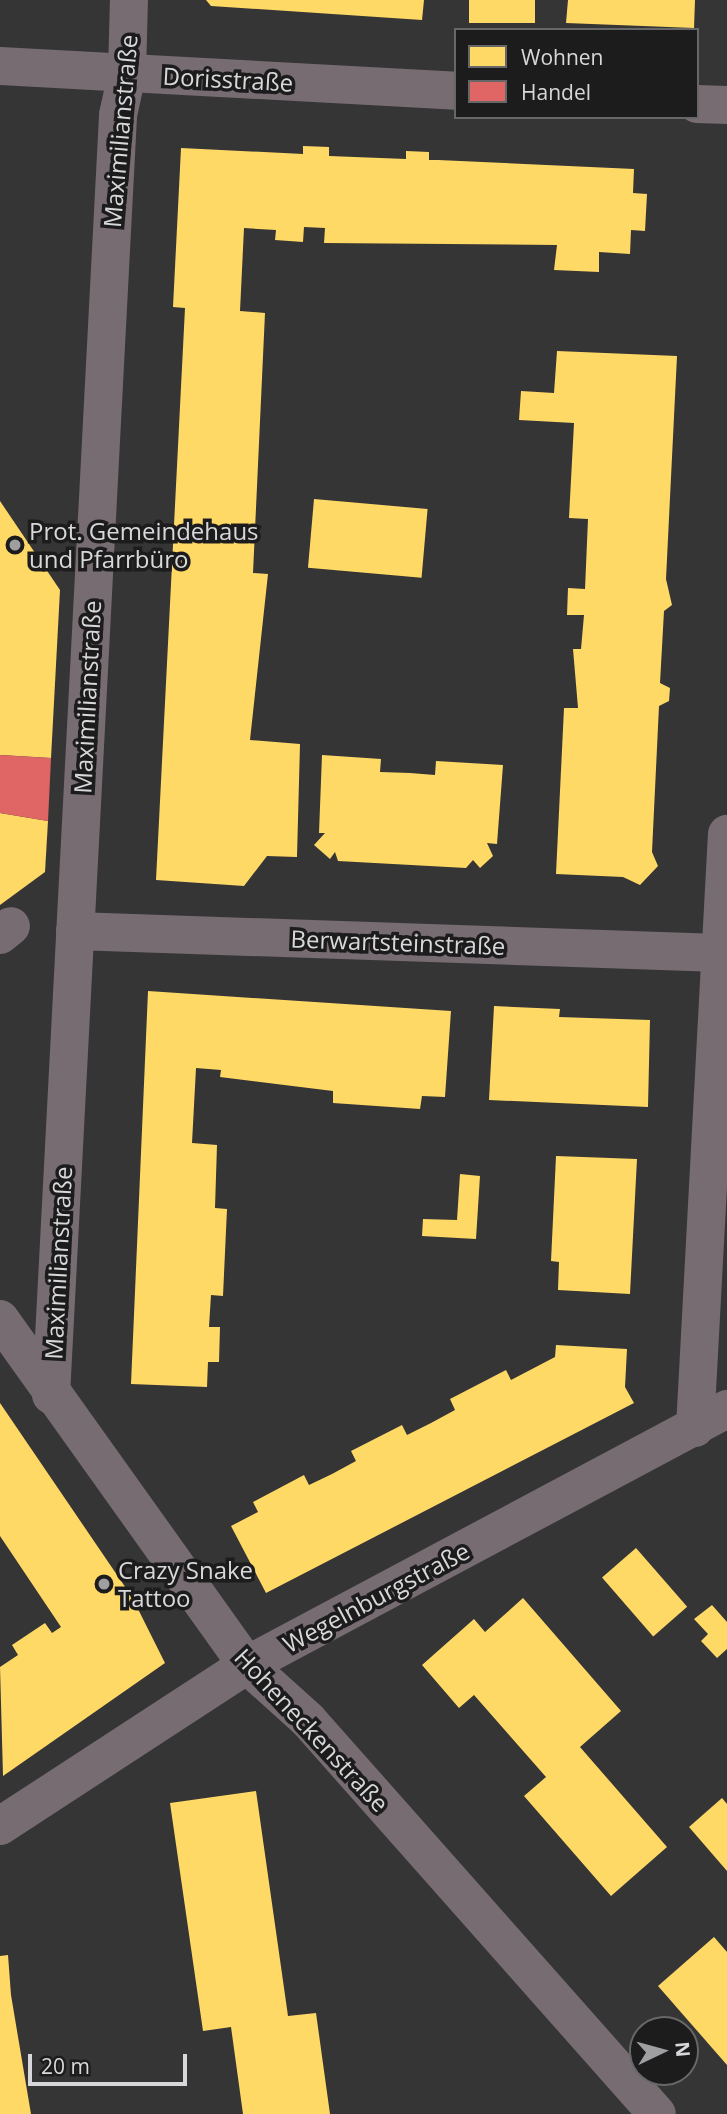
<!DOCTYPE html>
<html>
<head>
<meta charset="utf-8">
<style>
  body { margin:0 }
  #map { position:relative; width:727px; height:2114px; overflow:hidden; background:#363536; font-family:"Open Sans",sans-serif }
  div>[style] { position:absolute }
  [style*='--x'] { left:calc(var(--x)*1px); top:calc(var(--y)*1px); width:calc(var(--w)*1px); rotate:calc(var(--a)*1deg) }
  .homes>* { inset:0; background:#ffd966; transform-origin:0 0 }
  .shops>* { inset:0; background:#e06666 }
  .minor>* { height:38px; margin:-19px; padding:0 19px; transform-origin:19px; border-radius:19px; background:#776c72 }
  .dots>* { width:19px; height:19px; translate:-50% -50%; box-sizing:border-box; border:4px solid #1d1c1d; border-radius:50% }
  span { translate:-50% -50%; white-space:nowrap; text-align:center; line-height:1.15; -webkit-text-stroke:7px #1d1c1d; paint-order:stroke }
  .street-label { font-size:24px; color:#d8d7d9 }
  .poi-label { font-size:24px; color:#d8d7d9 }
  .left { translate:0 -50%; text-align:left }
  .legend { position:absolute; left:454px; top:28px; width:245px; height:91px; box-sizing:border-box; background:#1d1c1d; border:2px solid #686768; margin:0; padding:9px 12px; list-style:none; font-size:21px; color:#d8d7d9 }
  .legend li { display:flex; align-items:center; gap:14px; height:35px }
  .legend b { width:35px; border:2px solid #686768 }
  .north { position:absolute; left:629px; top:2016px; width:70px; height:70px; box-sizing:border-box; background:#1d1c1d; border:2px solid #686768; border-radius:50%; rotate:85deg; font-size:19px; font-weight:700; line-height:28px; text-align:center; color:#d8d7d9 }
  .north::after { content:''; display:block; margin:auto; width:24px; height:32px; background:#9f9ea0; clip-path:polygon(50% 0,100% 100%,50% 72%,0 100%) }
  .scale { position:absolute; left:28px; top:2054px; width:159px; height:32px; box-sizing:border-box; border:4px solid #d8d7d9; border-top:0; padding-left:9px; font-size:21px; line-height:24px; white-space:nowrap; color:#d8d7d9; -webkit-text-stroke:5px #1d1c1d; paint-order:stroke }
</style>
</head>
<body>
<div id="map">
  <div class="homes">
    <i style="clip-path:polygon(206px 0,424px 0,422px 20px,211px 6px)"></i>
    <i style="left:469px;top:0;width:66px;height:23px"></i>
    <i style="clip-path:polygon(568px 0,695px 0,694px 28px,566px 23px)"></i>
    <i style="clip-path:polygon(303px 146px,329px 147px,329px 156px,406px 159px,406px 151px,429px 152px,429px 160px,438px 160px,634px 169px,633px 193px,647px 194px,645px 231px,631px 230px,630px 254px,599px 252px,599px 272px,554px 270px,557px 245px,324px 243px,325px 228px,304px 227px,303px 242px,275px 240px,276px 230px,244px 228px,240px 311px,265px 313px,253px 573px,268px 574px,250px 740px,300px 744px,297px 857px,267px 856px,244px 886px,156px 880px,185px 308px,173px 307px,181px 148px,303px 154px)"></i>
    <i style="clip-path:polygon(557px 351px,677px 356px,666px 579px,672px 605px,664px 611px,660px 683px,670px 688px,669px 701px,659px 706px,652px 852px,658px 866px,640px 885px,623px 877px,556px 874px,564px 708px,578px 708px,573px 649px,581px 649px,584px 615px,567px 615px,568px 588px,585px 589px,588px 519px,569px 518px,574px 423px,519px 420px,521px 391px,554px 393px)"></i>
    <i style="left:314px;top:499px;width:114px;height:69px;rotate:5deg"></i>
    <i style="clip-path:polygon(0 501px,60px 590px,51px 758px,0 755px)"></i>
    <i style="clip-path:polygon(322px 755px,381px 759px,380px 772px,410px 773px,435px 775px,436px 761px,503px 765px,497px 844px,487px 843px,493px 856px,480px 868px,473px 860px,466px 868px,338px 861px,335px 852px,330px 859px,314px 845px,325px 833px,319px 833px)"></i>
    <i style="clip-path:polygon(0 813px,48px 821px,45px 872px,0 905px)"></i>
    <i style="clip-path:polygon(148px 991px,451px 1011px,445px 1097px,422px 1096px,420px 1109px,333px 1103px,333px 1091px,220px 1077px,221px 1070px,196px 1068px,192px 1143px,217px 1145px,215px 1208px,227px 1209px,223px 1296px,211px 1295px,209px 1327px,220px 1327px,219px 1362px,208px 1362px,207px 1387px,131px 1384px)"></i>
    <i style="clip-path:polygon(494px 1006px,560px 1009px,559px 1017px,650px 1020px,648px 1107px,489px 1100px)"></i>
    <i style="clip-path:polygon(556px 1156px,637px 1159px,630px 1294px,558px 1290px,559px 1262px,551px 1261px)"></i>
    <i style="clip-path:polygon(460px 1174px,480px 1176px,476px 1239px,422px 1236px,423px 1219px,457px 1220px)"></i>
    <i style="clip-path:polygon(556px 1345px,627px 1349px,625px 1387px,634px 1403px,266px 1593px,231px 1526px,258px 1512px,253px 1502px,304px 1475px,309px 1485px,332px 1474px,356px 1461px,351px 1451px,402px 1425px,407px 1435px,431px 1423px,455px 1410px,450px 1399px,506px 1370px,511px 1380px,555px 1357px)"></i>
    <i style="clip-path:polygon(0 1403px,132px 1597px,165px 1663px,3px 1776px,0 1667px,18px 1655px,12px 1645px,45px 1623px,52px 1633px,61px 1627px,0 1536px)"></i>
    <i style="left:636px;top:1548px;width:78px;height:45px;rotate:49deg"></i>
    <i style="clip-path:polygon(523px 1598px,621px 1711px,580px 1747px,667px 1847px,611px 1896px,524px 1796px,546px 1777px,474px 1695px,459px 1708px,422px 1665px,474px 1619px,485px 1632px)"></i>
    <i style="clip-path:polygon(712px 1605px,727px 1622px,727px 1649px,717px 1658px,701px 1641px,708px 1634px,694px 1619px)"></i>
    <i style="clip-path:polygon(256px 1791px,288px 2016px,316px 2013px,330px 2114px,243px 2114px,231px 2027px,203px 2031px,170px 1803px)"></i>
    <i style="clip-path:polygon(722px 1798px,727px 1804px,727px 1871px,689px 1827px)"></i>
    <i style="clip-path:polygon(714px 1937px,727px 1952px,727px 2065px,658px 1986px)"></i>
    <i style="clip-path:polygon(8px 1955px,11px 1995px,31px 2114px,0 2114px,0 1956px)"></i>
  </div>
  <div class="shops">
    <i style="clip-path:polygon(0 755px,51px 758px,48px 821px,0 813px)"></i>
  </div>
  <div class="minor">
    <i style="--x:0;--y:66;--w:457;--a:3.1"></i>
    <i style="--x:697;--y:104;--w:30;--a:2"></i>
    <i style="--x:75;--y:931;--w:645;--a:1.95"></i>
    <i style="--x:0;--y:935;--w:14;--a:-39"></i>
    <i style="--x:0;--y:1319;--w:425;--a:54.5"></i>
    <i style="--x:247;--y:1665;--w:82;--a:42"></i>
    <i style="--x:308;--y:1720;--w:526;--a:48.47"></i>
    <i style="--x:51;--y:1395;--w:1282;--a:-87"></i>
    <i style="--x:118;--y:115;--w:42;--a:-77.6"></i>
    <i style="--x:127;--y:74;--w:74;--a:-88.5"></i>
    <i style="--x:695;--y:1428;--w:595;--a:-86.92"></i>
    <i style="--x:0;--y:1826;--w:295;--a:-33.1"></i>
    <i style="--x:247;--y:1665;--w:544;--a:-28.07"></i>
  </div>
  <div class="dots">
    <i style="left:15px;top:545px;background:#9f9ea0"></i>
    <i style="left:104px;top:1584px;background:#9f9ea0"></i>
  </div>
  <div class="street-label">
    <span style="left:228px;top:79px;rotate:3deg">Dorisstraße</span>
    <span style="left:120px;top:131px;rotate:-85deg">Maximilianstraße</span>
    <span style="left:87px;top:697px;rotate:-87deg">Maximilianstraße</span>
    <span style="left:398px;top:942px;rotate:2deg">Berwartsteinstraße</span>
    <span style="left:58px;top:1263px;rotate:-87deg">Maximilianstraße</span>
    <span style="left:376px;top:1597px;rotate:-28deg">Wegelnburgstraße</span>
    <span style="left:312px;top:1730px;rotate:47deg">Hoheneckenstraße</span>
  </div>
  <div class="poi-label">
    <span class="left" style="left:29px;top:545px">Prot. Gemeindehaus<br>und Pfarrbüro</span>
    <span class="left" style="left:118px;top:1584px">Crazy Snake<br>Tattoo</span>
  </div>
  <ul class="legend">
  <li><b style="height:19px;background:#ffd966"></b>Wohnen</li>
  <li><b style="height:19px;background:#e06666"></b>Handel</li>
  </ul>
  <div class="north">N</div>
  <div class="scale">20 m</div>
</div>
</body>
</html>
